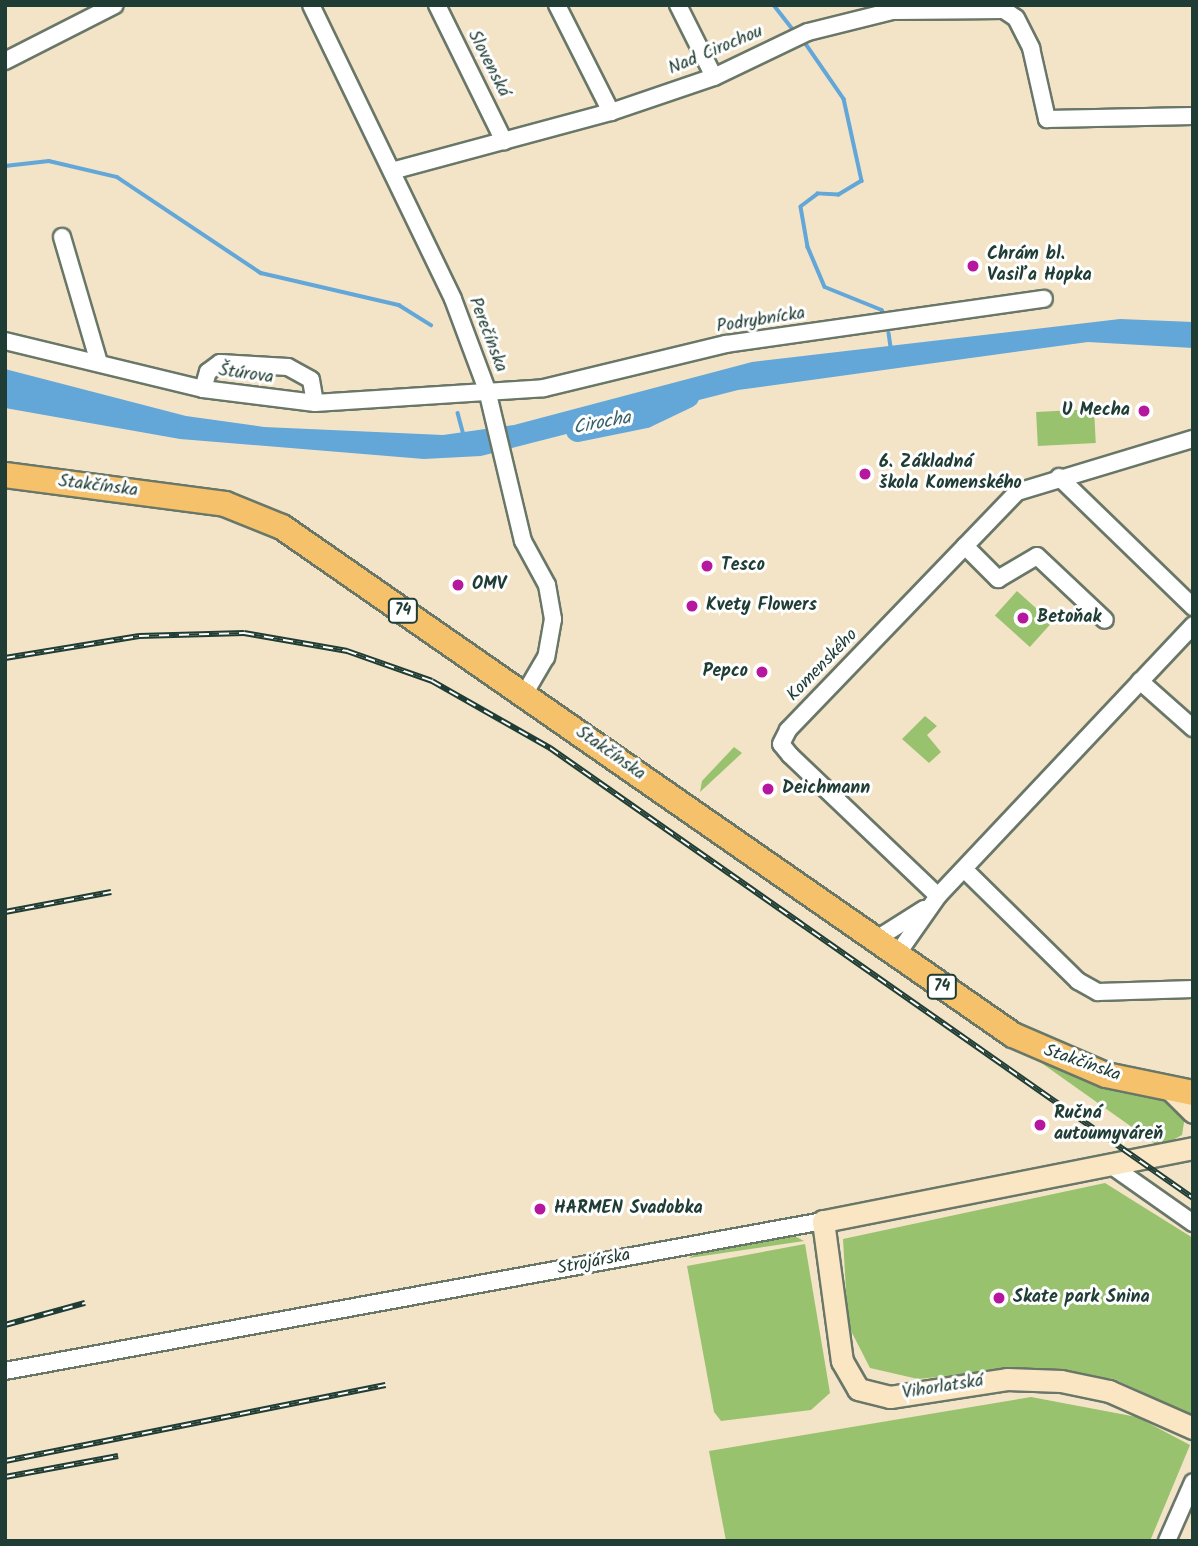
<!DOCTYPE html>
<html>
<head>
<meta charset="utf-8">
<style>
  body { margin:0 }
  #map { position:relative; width:1198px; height:1546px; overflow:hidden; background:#f3e4c8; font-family:Kalam,sans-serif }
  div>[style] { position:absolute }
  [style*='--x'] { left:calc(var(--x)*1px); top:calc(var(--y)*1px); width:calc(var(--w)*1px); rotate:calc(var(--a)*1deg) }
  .green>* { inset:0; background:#98c26e; transform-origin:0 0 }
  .water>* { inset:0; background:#63a6d8 }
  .stream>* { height:3.5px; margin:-1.75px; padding:0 1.75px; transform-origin:1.75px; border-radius:1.75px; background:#63a6d8 }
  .river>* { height:23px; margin:-11.5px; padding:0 11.5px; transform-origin:11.5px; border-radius:11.5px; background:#63a6d8 }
  .roads { filter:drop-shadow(2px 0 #697768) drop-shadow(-2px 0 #697768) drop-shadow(0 2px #697768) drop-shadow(0 -2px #697768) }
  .minor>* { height:16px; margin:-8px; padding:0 8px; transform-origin:8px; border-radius:8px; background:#fff }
  .secondary>* { height:21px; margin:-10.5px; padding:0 10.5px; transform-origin:10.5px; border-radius:10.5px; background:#fbe6c4 }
  .primary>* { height:24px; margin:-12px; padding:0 12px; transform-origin:12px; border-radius:12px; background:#f6c16b }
  .rail>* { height:6px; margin-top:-3px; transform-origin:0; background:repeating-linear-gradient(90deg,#fff 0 10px,#1f3d34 0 20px); box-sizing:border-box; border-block:2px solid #1f3d34 }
  .dots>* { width:19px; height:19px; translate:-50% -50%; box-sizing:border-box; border:4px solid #fff; border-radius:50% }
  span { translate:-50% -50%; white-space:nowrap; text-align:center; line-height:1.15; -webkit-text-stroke:6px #fff; paint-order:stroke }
  .shield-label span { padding:2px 5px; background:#fff; border:2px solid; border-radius:5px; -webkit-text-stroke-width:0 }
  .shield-label { font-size:16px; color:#1f3d34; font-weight:700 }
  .street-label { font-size:18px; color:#1f3d34 }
  .poi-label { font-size:18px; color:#1f3d34; font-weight:700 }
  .left { translate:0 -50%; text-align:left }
  .right { translate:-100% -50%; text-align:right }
  .water-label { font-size:19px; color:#37626d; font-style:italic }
  .frame { position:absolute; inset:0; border:7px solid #1f3d34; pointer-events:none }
</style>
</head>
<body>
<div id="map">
  <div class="green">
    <i style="left:1094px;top:409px;width:34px;height:58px;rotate:87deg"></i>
    <i style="left:1017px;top:591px;width:47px;height:33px;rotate:42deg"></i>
    <i style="clip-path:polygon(925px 716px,937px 726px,927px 735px,941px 752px,929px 763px,902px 739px)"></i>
    <i style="clip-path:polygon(734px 747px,742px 753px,700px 792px,702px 781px)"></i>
    <i style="clip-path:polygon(1033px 1057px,1167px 1100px,1185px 1116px,1182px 1135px,1160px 1147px)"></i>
    <i style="clip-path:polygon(1105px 1183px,1193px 1238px,1193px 1415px,1114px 1379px,1013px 1369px,918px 1379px,870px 1368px,848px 1325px,843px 1239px)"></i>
    <i style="clip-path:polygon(789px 1233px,804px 1241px,689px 1258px,704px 1248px)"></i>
    <i style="clip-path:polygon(805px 1244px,830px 1393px,811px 1410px,721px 1421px,714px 1412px,687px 1266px)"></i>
    <i style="clip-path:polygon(1031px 1397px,1137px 1417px,1190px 1445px,1150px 1541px,726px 1541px,709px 1451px)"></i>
  </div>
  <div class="water">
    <i style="clip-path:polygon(1120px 319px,1193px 322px,1193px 348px,1088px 342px,738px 390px,481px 456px,424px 459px,180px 439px,5px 408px,5px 369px,186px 416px,264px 427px,443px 435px,514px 425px,752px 362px)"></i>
  </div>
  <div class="stream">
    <i style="--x:774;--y:5;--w:29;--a:52"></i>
    <i style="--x:806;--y:44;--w:67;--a:55.4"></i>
    <i style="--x:844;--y:99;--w:84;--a:77.6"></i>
    <i style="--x:862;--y:181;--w:27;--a:149"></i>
    <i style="--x:839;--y:195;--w:21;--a:-177"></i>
    <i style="--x:818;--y:194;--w:21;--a:143"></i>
    <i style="--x:801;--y:207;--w:41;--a:80.1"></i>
    <i style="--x:808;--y:247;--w:43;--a:67"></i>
    <i style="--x:825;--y:287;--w:61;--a:22"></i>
    <i style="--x:882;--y:310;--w:9;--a:63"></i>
    <i style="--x:5;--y:166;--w:44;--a:-6.5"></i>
    <i style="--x:49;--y:161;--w:70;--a:13.2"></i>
    <i style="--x:117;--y:177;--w:173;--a:33.7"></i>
    <i style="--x:261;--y:273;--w:142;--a:13.1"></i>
    <i style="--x:399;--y:305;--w:38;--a:32"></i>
    <i style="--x:889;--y:333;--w:15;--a:82"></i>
    <i style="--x:458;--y:413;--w:23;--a:75"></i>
  </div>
  <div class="river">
    <i style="--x:577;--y:430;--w:69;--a:-11.6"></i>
    <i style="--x:645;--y:416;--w:47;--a:-25.5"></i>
  </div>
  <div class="roads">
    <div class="minor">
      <i style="--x:311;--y:5;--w:326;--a:64.2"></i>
      <i style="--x:453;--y:299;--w:97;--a:69.5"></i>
      <i style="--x:487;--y:390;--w:155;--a:76.6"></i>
      <i style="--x:523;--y:541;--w:50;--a:61.4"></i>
      <i style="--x:547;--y:585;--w:35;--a:80"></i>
      <i style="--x:553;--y:619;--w:39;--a:100"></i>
      <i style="--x:546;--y:657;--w:42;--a:120.3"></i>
      <i style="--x:437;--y:5;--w:152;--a:63.8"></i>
      <i style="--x:557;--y:5;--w:120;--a:63.2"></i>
      <i style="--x:678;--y:5;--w:80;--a:63.4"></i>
      <i style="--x:5;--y:61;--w:123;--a:-27"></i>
      <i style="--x:392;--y:171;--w:227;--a:-15.1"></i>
      <i style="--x:611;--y:112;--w:109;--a:-18.8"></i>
      <i style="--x:714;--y:77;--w:104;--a:-25.6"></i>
      <i style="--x:808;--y:32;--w:87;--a:-14"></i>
      <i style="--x:892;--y:11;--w:112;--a:-0.5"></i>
      <i style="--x:1004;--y:10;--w:14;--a:34"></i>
      <i style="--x:1016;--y:18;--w:34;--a:63"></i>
      <i style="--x:1031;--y:48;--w:73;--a:77.3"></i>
      <i style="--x:1047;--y:119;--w:146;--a:-1.2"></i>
      <i style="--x:62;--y:237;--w:127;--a:73.6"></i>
      <i style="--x:5;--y:341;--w:204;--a:13.6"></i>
      <i style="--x:203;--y:389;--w:113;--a:7.1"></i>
      <i style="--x:315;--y:403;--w:229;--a:-3.7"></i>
      <i style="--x:544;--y:388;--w:187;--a:-13.6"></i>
      <i style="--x:726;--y:344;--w:321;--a:-8.1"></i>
      <i style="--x:203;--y:389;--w:18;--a:-74"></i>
      <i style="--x:208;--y:372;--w:15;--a:-37"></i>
      <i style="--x:220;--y:363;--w:68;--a:3.4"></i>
      <i style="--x:288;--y:367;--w:26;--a:29"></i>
      <i style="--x:311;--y:380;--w:23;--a:80"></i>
      <i style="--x:1059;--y:477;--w:187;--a:44.1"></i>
      <i style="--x:965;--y:546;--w:47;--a:45"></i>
      <i style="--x:998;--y:579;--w:45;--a:-30.5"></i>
      <i style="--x:1037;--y:556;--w:93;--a:43.3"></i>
      <i style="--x:1140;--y:681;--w:71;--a:41.6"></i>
      <i style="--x:964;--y:869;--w:160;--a:44.5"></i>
      <i style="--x:1078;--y:981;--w:23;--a:29"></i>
      <i style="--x:1098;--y:992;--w:95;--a:-1.8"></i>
      <i style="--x:938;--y:896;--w:204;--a:-136.4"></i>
      <i style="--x:790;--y:755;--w:14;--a:-129"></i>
      <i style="--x:781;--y:744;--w:16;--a:-63"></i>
      <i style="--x:788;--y:730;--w:330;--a:-46.1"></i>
      <i style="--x:1017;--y:492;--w:184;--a:-16.8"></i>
      <i style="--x:875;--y:940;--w:58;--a:-32.3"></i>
      <i style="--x:896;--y:956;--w:73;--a:-55"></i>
      <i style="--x:938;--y:896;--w:372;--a:-46.7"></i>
      <i style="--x:1109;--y:1164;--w:103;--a:35.1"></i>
      <i style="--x:5;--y:1371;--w:832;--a:-10.39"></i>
      <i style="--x:1167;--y:1541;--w:64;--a:-66.2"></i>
    </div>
    <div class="secondary">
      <i style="--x:1171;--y:1090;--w:31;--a:45"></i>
      <i style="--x:1193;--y:1148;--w:377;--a:168.8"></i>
      <i style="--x:823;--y:1221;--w:141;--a:82.3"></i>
      <i style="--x:842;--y:1361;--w:32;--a:60"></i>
      <i style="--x:858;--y:1389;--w:33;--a:14"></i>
      <i style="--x:890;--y:1397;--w:118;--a:-8.7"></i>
      <i style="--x:1007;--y:1379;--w:54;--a:2.1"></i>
      <i style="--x:1061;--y:1381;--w:49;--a:11.8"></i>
      <i style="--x:1109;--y:1391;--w:92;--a:23.8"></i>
    </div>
    <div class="primary">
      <i style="--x:5;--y:475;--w:222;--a:7.5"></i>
      <i style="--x:225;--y:504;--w:61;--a:22"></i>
      <i style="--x:282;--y:527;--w:890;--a:34.8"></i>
      <i style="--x:1013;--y:1035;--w:101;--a:23.3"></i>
      <i style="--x:1106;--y:1075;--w:89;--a:11.7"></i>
    </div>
  </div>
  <div class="rail">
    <i style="--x:5;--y:658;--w:136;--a:-9.3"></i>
    <i style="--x:139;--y:636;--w:105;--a:-1.6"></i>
    <i style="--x:244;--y:633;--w:105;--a:9.9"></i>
    <i style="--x:347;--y:651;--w:90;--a:19.4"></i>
    <i style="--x:432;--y:681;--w:136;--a:29.6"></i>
    <i style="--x:550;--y:748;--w:785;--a:34.99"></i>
    <i style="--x:5;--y:912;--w:108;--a:-10.7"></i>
    <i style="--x:5;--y:1325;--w:83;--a:-15.4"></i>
    <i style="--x:5;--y:1461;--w:388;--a:-11.3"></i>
    <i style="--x:5;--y:1477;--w:115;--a:-10.5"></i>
  </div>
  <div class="dots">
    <i style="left:973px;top:266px;background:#b5179e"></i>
    <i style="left:1144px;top:411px;background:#b5179e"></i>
    <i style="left:865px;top:474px;background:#b5179e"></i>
    <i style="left:707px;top:566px;background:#b5179e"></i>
    <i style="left:458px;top:585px;background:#b5179e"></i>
    <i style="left:692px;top:606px;background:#b5179e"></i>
    <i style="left:1023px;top:618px;background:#b5179e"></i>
    <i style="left:762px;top:672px;background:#b5179e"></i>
    <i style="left:768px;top:789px;background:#b5179e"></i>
    <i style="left:1040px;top:1125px;background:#b5179e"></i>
    <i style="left:540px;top:1209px;background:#b5179e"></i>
    <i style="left:999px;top:1298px;background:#b5179e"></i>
  </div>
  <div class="shield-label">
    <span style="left:403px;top:611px">74</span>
    <span style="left:942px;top:987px">74</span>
  </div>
  <div class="street-label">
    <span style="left:716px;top:51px;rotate:-23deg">Nad Cirochou</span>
    <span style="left:488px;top:64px;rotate:63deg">Slovenská</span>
    <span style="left:761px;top:321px;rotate:-9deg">Podrybnícka</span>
    <span style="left:487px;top:335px;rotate:69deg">Perečínska</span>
    <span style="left:246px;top:375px;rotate:8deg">Štúrova</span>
    <span style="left:98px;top:487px;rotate:7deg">Stakčínska</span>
    <span style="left:823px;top:666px;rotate:-46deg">Komenského</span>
    <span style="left:610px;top:754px;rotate:35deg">Stakčínska</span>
    <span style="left:1082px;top:1064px;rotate:19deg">Stakčínska</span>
    <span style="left:594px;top:1263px;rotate:-11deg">Strojárska</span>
    <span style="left:943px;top:1388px;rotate:-9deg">Vihorlatská</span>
  </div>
  <div class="poi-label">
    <span class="left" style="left:987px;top:266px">Chrám bl.<br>Vasiľa Hopka</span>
    <span class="right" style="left:1130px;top:411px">U Mecha</span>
    <span class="left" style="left:879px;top:474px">6. Základná<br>škola Komenského</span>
    <span class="left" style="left:721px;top:566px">Tesco</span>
    <span class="left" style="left:472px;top:585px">OMV</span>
    <span class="left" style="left:706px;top:606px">Kvety Flowers</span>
    <span class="left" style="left:1037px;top:618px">Betoňak</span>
    <span class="right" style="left:748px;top:672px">Pepco</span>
    <span class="left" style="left:782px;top:789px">Deichmann</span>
    <span class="left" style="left:1054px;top:1125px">Ručná<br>autoumyváreň</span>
    <span class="left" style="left:554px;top:1209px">HARMEN Svadobka</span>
    <span class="left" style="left:1013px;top:1298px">Skate park Snina</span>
  </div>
  <div class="water-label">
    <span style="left:602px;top:424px;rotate:-11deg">Cirocha</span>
  </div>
  <div class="frame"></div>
</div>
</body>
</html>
